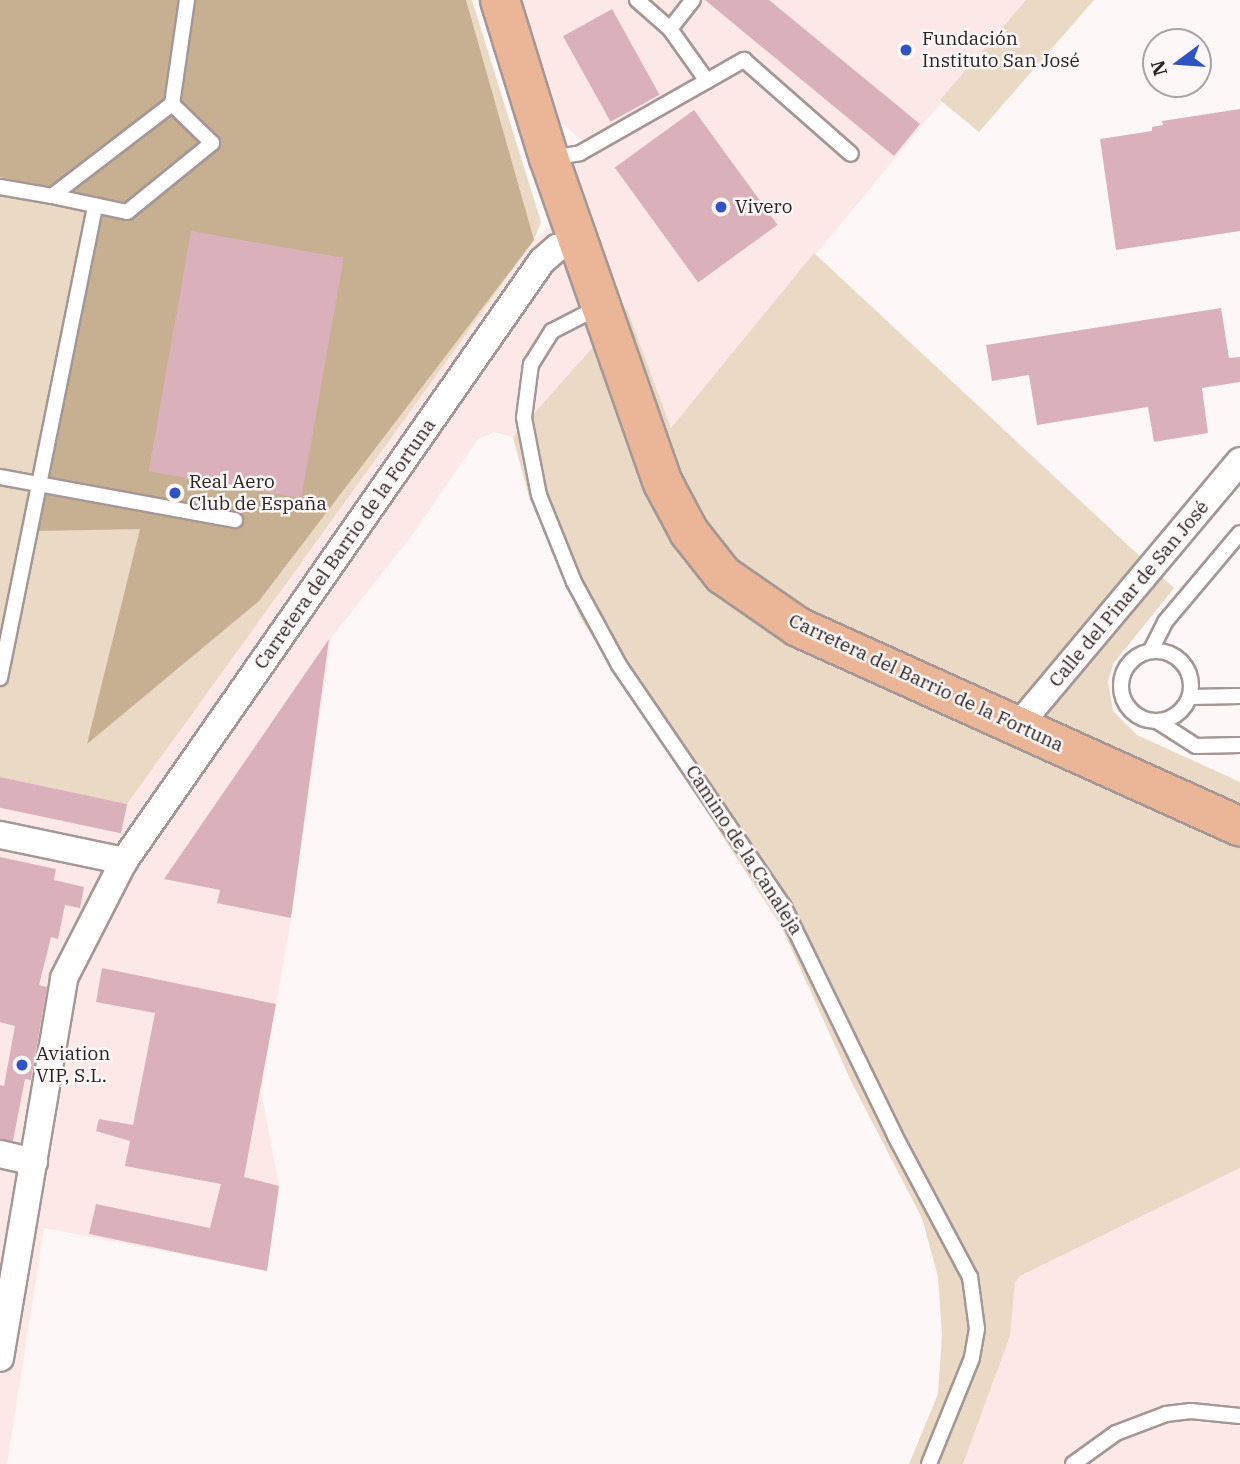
<!DOCTYPE html>
<html>
<head>
<meta charset="utf-8">
<style>
  body { margin:0 }
  #map { position:relative; width:1240px; height:1464px; overflow:hidden; background:#fdf7f7; font-family:"IBM Plex Serif",serif }
  div>[style] { position:absolute }
  [style*='--x'] { left:calc(var(--x)*1px); top:calc(var(--y)*1px); width:calc(var(--w)*1px); rotate:calc(var(--a)*1deg) }
  .built>* { inset:0; background:#fce9e7 }
  .green>* { inset:0; background:#ead9c5 }
  .forest>* { inset:0; background:#c7af91 }
  .building>* { inset:0; background:#dab1bb; transform-origin:0 0 }
  .roads { filter:drop-shadow(2px 0 #a49795) drop-shadow(-2px 0 #a49795) drop-shadow(0 2px #a49795) drop-shadow(0 -2px #a49795) }
  .service>* { height:14px; margin:-7px; padding:0 7px; transform-origin:7px; border-radius:7px; background:#fff }
  .service>.ring { margin:-7px; padding:0; box-sizing:content-box; background:none; border:14px solid #fff; border-radius:50% }
  .minor>* { height:26px; margin:-13px; padding:0 13px; transform-origin:13px; border-radius:13px; background:#fff }
  .primary>* { height:38px; margin:-19px; padding:0 19px; transform-origin:19px; border-radius:19px; background:#ebb698 }
  .dots>* { width:19px; height:19px; translate:-50% -50%; box-sizing:border-box; border:4px solid #fdf7f7; border-radius:50% }
  span { translate:-50% -50%; white-space:nowrap; text-align:center; line-height:1.15; -webkit-text-stroke:5px #fdf7f7; paint-order:stroke }
  .poi-label { font-size:19px; color:#292423 }
  .left { translate:0 -50%; text-align:left }
  .street-label { font-size:19px; color:#292423 }
  .north { position:absolute; left:1142px; top:28px; width:70px; height:70px; box-sizing:border-box; background:#fdf7f7; border:2px solid #a8a3a2; border-radius:50%; rotate:254deg; font-size:19px; font-weight:700; line-height:28px; text-align:center; color:#292423 }
  .north::after { content:''; display:block; margin:auto; width:24px; height:32px; background:#3053c3; clip-path:polygon(50% 0,100% 100%,50% 72%,0 100%) }
</style>
</head>
<body>
<div id="map">
  <div class="built">
    <i style="clip-path:polygon(521px 0,1026px 0,671px 429px,627px 310px,513px 437px,494px 432px,477px 440px,413px 534px,331px 638px,290px 925px,261px 1091px,279px 1186px,267px 1271px,44px 1228px,7px 1464px,0 1464px,0 177px,87px 194px,534px 240px,586px 197px,576px 169px,583px 141px,556px 119px)"></i>
    <i style="clip-path:polygon(1240px 1168px,1240px 1464px,963px 1464px,1010px 1336px,1015px 1283px,1020px 1276px)"></i>
  </div>
  <div class="green">
    <i style="clip-path:polygon(0 0,472px 0,541px 222px,534px 240px,127px 804px,0 777px)"></i>
    <i style="clip-path:polygon(1026px 0,1094px 0,979px 132px,940px 100px)"></i>
    <i style="clip-path:polygon(814px 253px,1174px 588px,1113px 664px,1108px 682px,1113px 711px,1137px 735px,1240px 782px,1240px 1168px,1020px 1276px,1015px 1283px,1010px 1336px,963px 1464px,909px 1464px,938px 1394px,942px 1335px,938px 1277px,922px 1218px,852px 1083px,781px 926px,581px 619px,529px 497px,513px 437px,627px 309px,671px 428px)"></i>
  </div>
  <div class="forest">
    <i style="clip-path:polygon(0 0,466px 0,534px 240px,259px 601px,87px 744px,140px 529px,37px 531px,87px 195px,0 177px)"></i>
  </div>
  <div class="building">
    <i style="clip-path:polygon(705px 0,769px 0,920px 124px,894px 156px)"></i>
    <i style="left:612px;top:9px;width:98px;height:56px;rotate:61deg"></i>
    <i style="clip-path:polygon(1240px 109px,1240px 231px,1116px 250px,1100px 139px,1152px 131px,1152px 127px,1163px 125px,1162px 121px)"></i>
    <i style="left:694px;top:110px;width:142px;height:98px;rotate:54deg"></i>
    <i style="left:191px;top:231px;width:155px;height:244px;rotate:10deg"></i>
    <i style="clip-path:polygon(1221px 308px,1229px 358px,1240px 357px,1240px 382px,1202px 388px,1208px 433px,1154px 442px,1148px 407px,1037px 425px,1029px 375px,992px 381px,986px 345px)"></i>
    <i style="clip-path:polygon(329px 639px,291px 918px,217px 903px,220px 890px,164px 879px)"></i>
    <i style="left:0;top:777px;width:130px;height:30px;rotate:12deg"></i>
    <i style="clip-path:polygon(0 857px,56px 869px,54px 880px,84px 887px,80px 908px,65px 905px,58px 939px,51px 937px,39px 985px,47px 987px,31px 1080px,25px 1079px,13px 1141px,0 1139px,0 1085px,4px 1086px,15px 1026px,0 1022px)"></i>
    <i style="clip-path:polygon(102px 968px,276px 1004px,244px 1177px,279px 1186px,267px 1271px,89px 1234px,96px 1204px,210px 1228px,221px 1184px,125px 1166px,130px 1141px,96px 1131px,99px 1119px,133px 1125px,155px 1013px,96px 1002px)"></i>
  </div>
  <div class="roads">
    <div class="service">
      <i style="--x:637;--y:0;--w:44;--a:41.3"></i>
      <i style="--x:670;--y:29;--w:64;--a:54.6"></i>
      <i style="--x:670;--y:29;--w:37;--a:-52"></i>
      <i style="--x:172;--y:104;--w:56;--a:44.3"></i>
      <i style="--x:212;--y:143;--w:109;--a:140.9"></i>
      <i style="--x:127;--y:212;--w:77;--a:-168"></i>
      <i style="--x:52;--y:196;--w:151;--a:-37.5"></i>
      <i style="--x:172;--y:104;--w:105;--a:-81.8"></i>
      <i style="--x:550;--y:158;--w:30;--a:-9"></i>
      <i style="--x:580;--y:153;--w:189;--a:-29.6"></i>
      <i style="--x:744;--y:60;--w:142;--a:41.3"></i>
      <i style="--x:0;--y:187;--w:53;--a:9.8"></i>
      <i style="--x:599;--y:307;--w:53;--a:152.9"></i>
      <i style="--x:552;--y:331;--w:39;--a:122"></i>
      <i style="--x:531;--y:364;--w:54;--a:97.4"></i>
      <i style="--x:524;--y:418;--w:78;--a:79"></i>
      <i style="--x:539;--y:495;--w:94;--a:68.1"></i>
      <i style="--x:574;--y:582;--w:94;--a:61.5"></i>
      <i style="--x:619;--y:665;--w:293;--a:55.7"></i>
      <i style="--x:784;--y:907;--w:254;--a:64.1"></i>
      <i style="--x:895;--y:1136;--w:160;--a:62"></i>
      <i style="--x:970;--y:1277;--w:52;--a:82.3"></i>
      <i style="--x:977;--y:1329;--w:29;--a:100"></i>
      <i style="--x:972;--y:1358;--w:114;--a:112.1"></i>
      <i style="--x:0;--y:477;--w:239;--a:10.4"></i>
      <i style="--x:1151;--y:650;--w:31;--a:-63"></i>
      <i style="--x:1165;--y:622;--w:116;--a:-49.9"></i>
      <i class="ring" style="left:1121px;top:651px;width:56px;height:56px"></i>
      <i style="--x:0;--y:678;--w:482;--a:-78.6"></i>
      <i style="--x:1190;--y:697;--w:50;--a:-1.1"></i>
      <i style="--x:1157;--y:721;--w:46;--a:32.7"></i>
      <i style="--x:1196;--y:746;--w:44;--a:-1.3"></i>
      <i style="--x:1073;--y:1464;--w:53;--a:-35.8"></i>
      <i style="--x:1116;--y:1433;--w:53;--a:-20.8"></i>
      <i style="--x:1166;--y:1414;--w:25;--a:-7"></i>
      <i style="--x:1191;--y:1411;--w:49;--a:5.8"></i>
    </div>
    <div class="minor">
      <i style="--x:1017;--y:727;--w:347;--a:-50"></i>
      <i style="--x:0;--y:835;--w:127;--a:11.8"></i>
      <i style="--x:0;--y:1154;--w:35;--a:13"></i>
      <i style="--x:0;--y:1358;--w:385;--a:-80.4"></i>
      <i style="--x:64;--y:978;--w:131;--a:-62.9"></i>
      <i style="--x:124;--y:861;--w:731;--a:-55.14"></i>
      <i style="--x:542;--y:261;--w:20;--a:-41"></i>
      <i style="--x:557;--y:248;--w:21;--a:-19"></i>
    </div>
    <div class="primary">
      <i style="--x:500;--y:0;--w:165;--a:72.8"></i>
      <i style="--x:549;--y:158;--w:344;--a:70.7"></i>
      <i style="--x:663;--y:483;--w:55;--a:62"></i>
      <i style="--x:689;--y:532;--w:55;--a:51.7"></i>
      <i style="--x:723;--y:575;--w:91;--a:34.7"></i>
      <i style="--x:798;--y:627;--w:485;--a:24.3"></i>
    </div>
  </div>
  <div class="dots">
    <i style="left:906px;top:50px;background:#3053c3"></i>
    <i style="left:721px;top:207px;background:#3053c3"></i>
    <i style="left:175px;top:493px;background:#3053c3"></i>
    <i style="left:22px;top:1065px;background:#3053c3"></i>
  </div>
  <div class="poi-label">
    <span class="left" style="left:922px;top:50px">Fundación<br>Instituto San José</span>
    <span class="left" style="left:735px;top:207px">Vivero</span>
    <span class="left" style="left:189px;top:493px">Real Aero<br>Club de España</span>
    <span class="left" style="left:36px;top:1065px">Aviation<br>VIP, S.L.</span>
  </div>
  <div class="street-label">
    <span style="left:345px;top:544px;rotate:-55deg">Carretera del Barrio de la Fortuna</span>
    <span style="left:1129px;top:594px;rotate:-50deg">Calle del Pinar de San José</span>
    <span style="left:926px;top:683px;rotate:25deg">Carretera del Barrio de la Fortuna</span>
    <span style="left:744px;top:850px;rotate:57deg">Camino de la Canaleja</span>
  </div>
  <div class="north">N</div>
</div>
</body>
</html>
